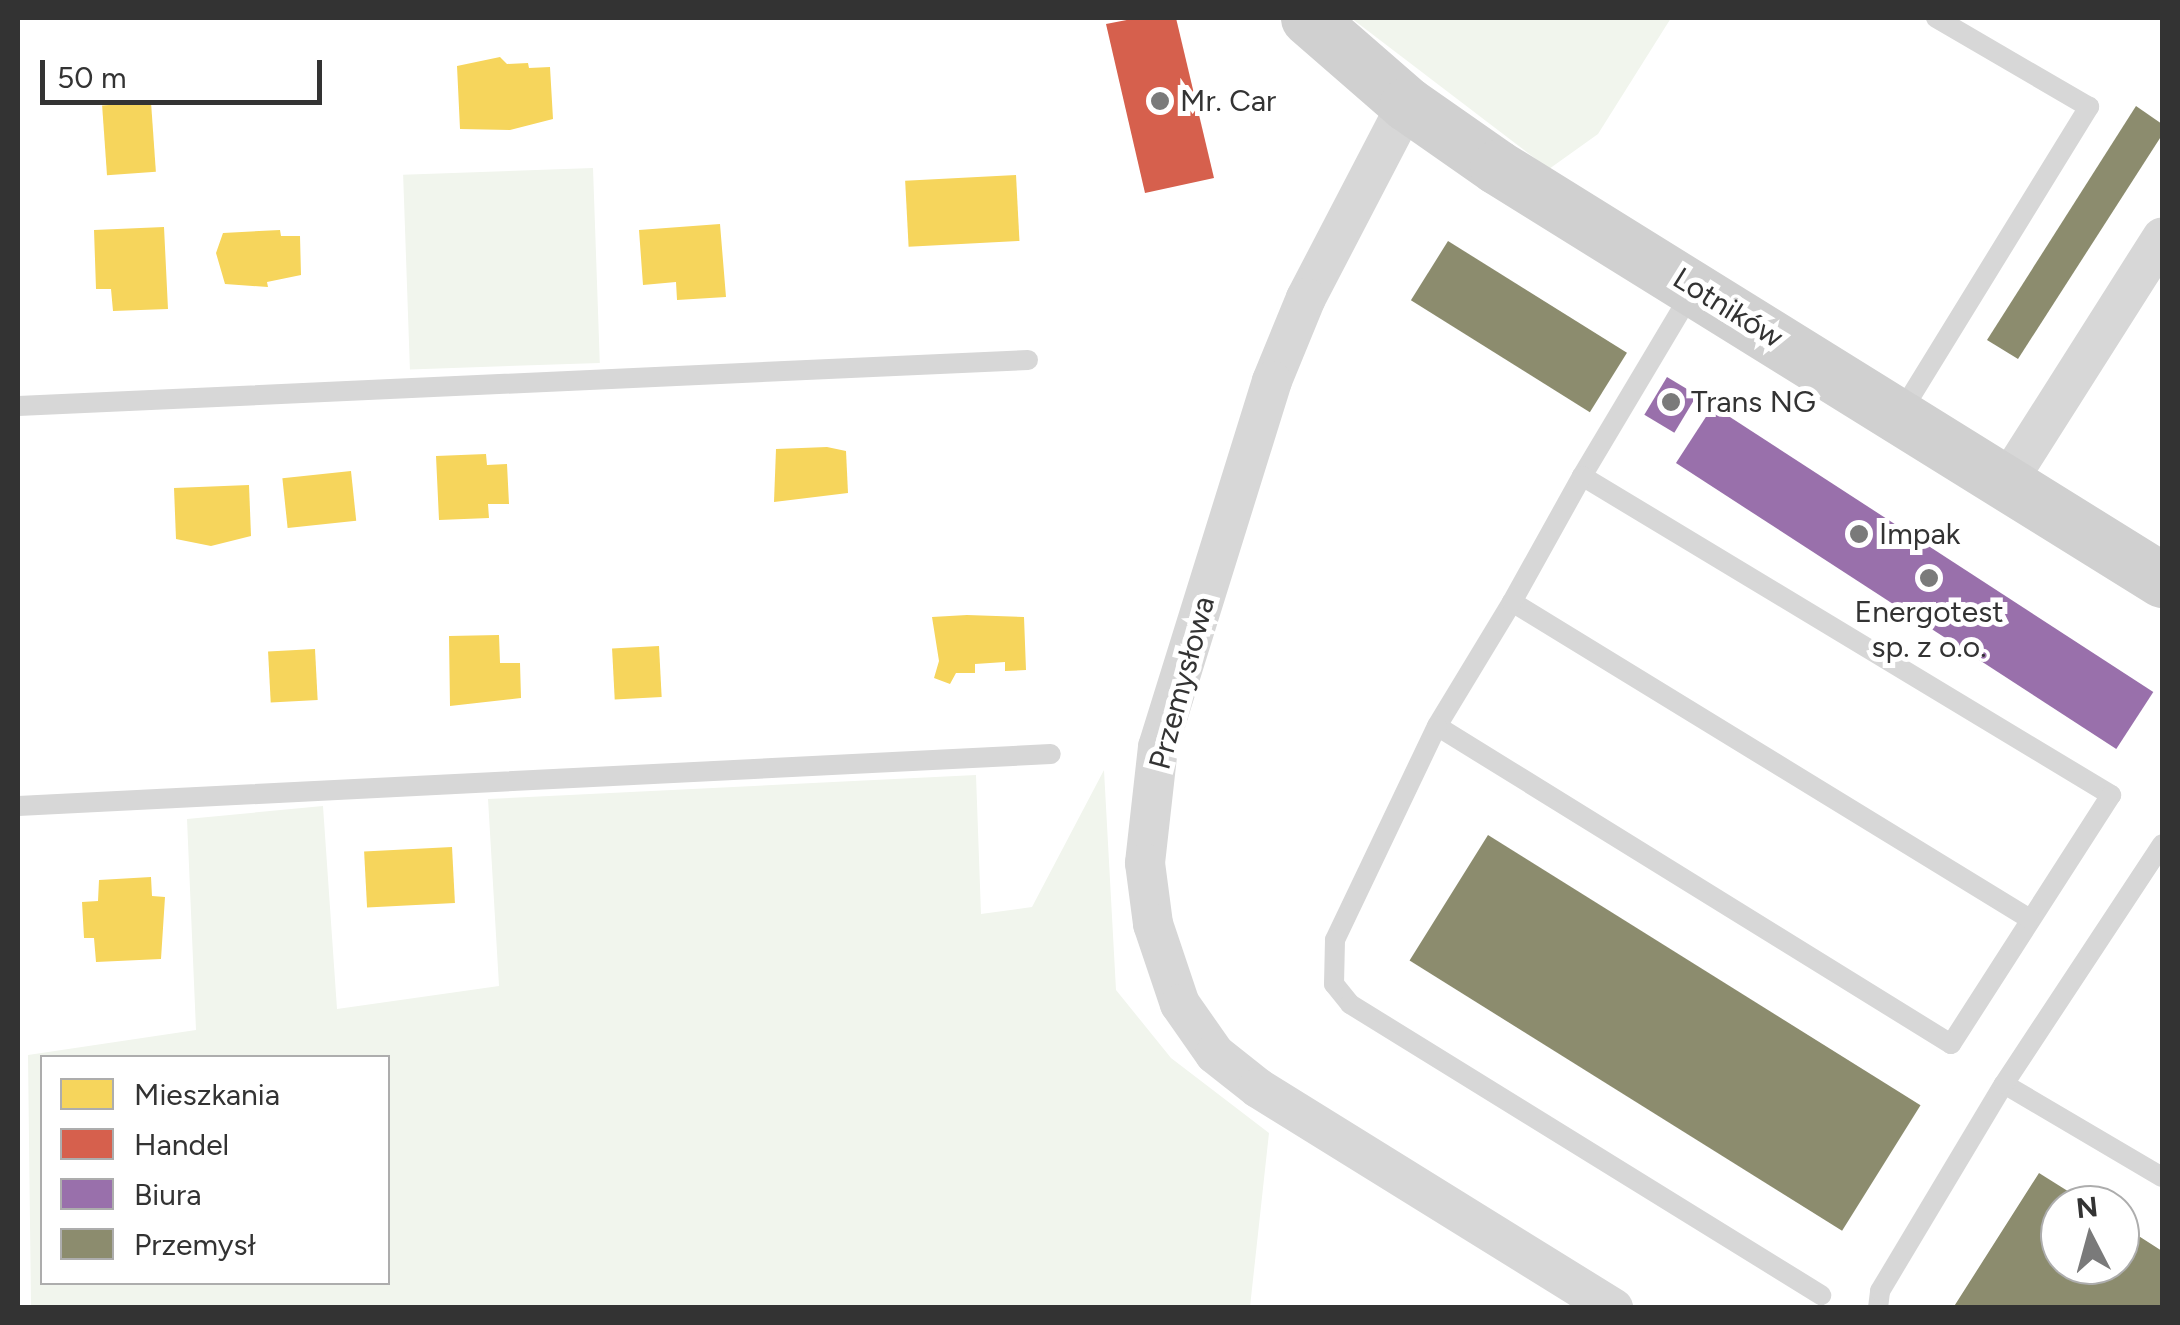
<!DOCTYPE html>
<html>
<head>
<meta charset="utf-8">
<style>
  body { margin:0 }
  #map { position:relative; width:2180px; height:1325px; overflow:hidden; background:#fff; font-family:Figtree,sans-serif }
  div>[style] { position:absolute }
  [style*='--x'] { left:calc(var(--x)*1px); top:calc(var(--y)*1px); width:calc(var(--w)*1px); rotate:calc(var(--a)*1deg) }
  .green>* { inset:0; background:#f1f5ed; transform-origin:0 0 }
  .homes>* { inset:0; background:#f6d55c; transform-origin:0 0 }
  .shops>* { inset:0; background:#d6604d }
  .offices>* { inset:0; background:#9970ab; transform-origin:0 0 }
  .industry>* { inset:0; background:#8c8c6e; transform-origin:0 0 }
  .lane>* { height:20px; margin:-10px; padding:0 10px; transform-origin:10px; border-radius:10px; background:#d7d7d7 }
  .street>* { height:40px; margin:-20px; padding:0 20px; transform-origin:20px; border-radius:20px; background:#d7d7d7 }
  .secondary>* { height:55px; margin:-27.5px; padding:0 27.5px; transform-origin:27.5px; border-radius:27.5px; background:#d0d0d0 }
  .dots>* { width:28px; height:28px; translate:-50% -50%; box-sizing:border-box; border:5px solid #fff; border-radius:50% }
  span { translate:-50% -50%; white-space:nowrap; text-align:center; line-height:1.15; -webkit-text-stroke:10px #fff; paint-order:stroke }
  .poi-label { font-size:30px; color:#333 }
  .left { translate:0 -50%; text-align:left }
  .street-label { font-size:30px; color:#333 }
  .frame { position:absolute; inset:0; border:20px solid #333; pointer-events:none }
  .legend { position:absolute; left:40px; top:1055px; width:350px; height:230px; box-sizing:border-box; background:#fff; border:2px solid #adadad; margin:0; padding:12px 18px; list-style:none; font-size:30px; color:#333 }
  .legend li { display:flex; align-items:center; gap:20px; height:50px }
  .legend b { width:50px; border:2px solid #adadad }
  .north { position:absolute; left:2040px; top:1185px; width:100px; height:100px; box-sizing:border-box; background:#fff; border:2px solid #adadad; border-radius:50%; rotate:354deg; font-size:28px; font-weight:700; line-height:40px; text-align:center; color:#333 }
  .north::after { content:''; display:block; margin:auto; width:35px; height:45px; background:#7a7a7a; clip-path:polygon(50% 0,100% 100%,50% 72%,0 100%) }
  .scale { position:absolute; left:40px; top:60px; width:282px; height:45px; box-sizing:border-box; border:5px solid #333; border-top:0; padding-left:12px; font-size:30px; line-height:35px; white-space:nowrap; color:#333; -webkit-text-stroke:8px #fff; paint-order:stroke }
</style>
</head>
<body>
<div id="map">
  <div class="green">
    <i style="clip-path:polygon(1351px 18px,1671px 18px,1598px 134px,1549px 169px)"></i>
    <i style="left:593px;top:168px;width:195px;height:190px;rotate:88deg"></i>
    <i style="clip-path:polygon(evenodd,1104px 770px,1116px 990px,1171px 1058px,1269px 1133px,1250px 1307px,31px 1307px,28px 1055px,196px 1030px,187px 819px,323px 806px,337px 1009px,499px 986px,488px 799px,976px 775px,981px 914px,1032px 907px,1104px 770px,42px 1058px,388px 1058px,388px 1282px,42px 1282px,42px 1058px)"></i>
  </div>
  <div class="homes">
    <i style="clip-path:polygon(500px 57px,507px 64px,528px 63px,529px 68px,550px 67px,553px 119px,510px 130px,460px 129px,457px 66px)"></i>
    <i style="left:151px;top:102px;width:70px;height:49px;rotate:86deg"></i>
    <i style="left:1016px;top:175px;width:66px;height:111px;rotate:87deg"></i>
    <i style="clip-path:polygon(720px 224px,726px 297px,677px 300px,676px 282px,643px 285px,639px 230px)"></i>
    <i style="clip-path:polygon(164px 227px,168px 309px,113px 311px,111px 289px,96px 289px,94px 230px)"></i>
    <i style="clip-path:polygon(280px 230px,281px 236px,300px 236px,301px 275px,267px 282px,268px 287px,225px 284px,216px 253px,223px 233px)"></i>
    <i style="clip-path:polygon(827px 447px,846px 451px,848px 493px,774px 502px,776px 449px)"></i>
    <i style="clip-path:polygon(486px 454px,487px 465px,507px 464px,509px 504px,488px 504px,489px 518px,439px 520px,436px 456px)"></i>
    <i style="left:351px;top:471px;width:50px;height:69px;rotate:84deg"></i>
    <i style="clip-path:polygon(249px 485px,251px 536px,211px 546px,176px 539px,174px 488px)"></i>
    <i style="clip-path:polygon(967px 615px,1024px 617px,1026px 670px,1005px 671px,1005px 662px,975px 664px,975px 673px,956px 673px,950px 684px,934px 678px,939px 661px,932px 617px)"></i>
    <i style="clip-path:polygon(499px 635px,500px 663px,520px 663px,521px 698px,450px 706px,449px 636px)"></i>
    <i style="left:659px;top:646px;width:51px;height:47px;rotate:87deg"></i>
    <i style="left:315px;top:649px;width:51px;height:47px;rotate:87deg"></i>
    <i style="left:452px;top:847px;width:56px;height:88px;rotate:87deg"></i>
    <i style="clip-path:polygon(151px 877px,152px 896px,165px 897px,161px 959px,96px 962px,94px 938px,84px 938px,82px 902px,98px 901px,99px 880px)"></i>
  </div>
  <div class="shops">
    <i style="clip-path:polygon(1137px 18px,1176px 18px,1214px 178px,1145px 193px,1106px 24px)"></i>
  </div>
  <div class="offices">
    <i style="left:1667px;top:377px;width:35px;height:44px;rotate:31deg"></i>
    <i style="left:1713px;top:406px;width:525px;height:68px;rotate:33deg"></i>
  </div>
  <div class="industry">
    <i style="clip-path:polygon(2136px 106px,2162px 124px,2162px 135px,2018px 359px,1987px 340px)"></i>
    <i style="left:1448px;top:241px;width:211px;height:70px;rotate:32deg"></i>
    <i style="left:1488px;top:835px;width:510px;height:148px;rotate:32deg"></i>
    <i style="clip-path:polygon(2039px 1173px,2090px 1205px,2060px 1205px,2060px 1265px,2120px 1265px,2120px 1224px,2162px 1251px,2162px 1308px,1953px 1308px)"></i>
  </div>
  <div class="lane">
    <i style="--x:1693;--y:290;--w:217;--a:120.8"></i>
    <i style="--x:1582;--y:476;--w:618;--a:31.09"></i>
    <i style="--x:2111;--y:795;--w:296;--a:122.7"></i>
    <i style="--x:1951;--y:1044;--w:604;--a:-148.26"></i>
    <i style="--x:1437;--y:726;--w:145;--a:-58.8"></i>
    <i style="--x:1512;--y:602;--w:607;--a:31.47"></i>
    <i style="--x:18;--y:406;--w:1011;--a:-2.61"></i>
    <i style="--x:1900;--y:414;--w:361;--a:-58.4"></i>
    <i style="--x:2089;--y:107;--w:177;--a:-149.8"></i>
    <i style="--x:1512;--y:602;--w:144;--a:-60.9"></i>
    <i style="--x:1437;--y:726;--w:237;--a:115.5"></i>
    <i style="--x:1335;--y:940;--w:44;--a:91.3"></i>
    <i style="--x:1334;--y:984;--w:26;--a:51"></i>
    <i style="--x:1350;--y:1004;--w:554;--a:31.71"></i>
    <i style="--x:18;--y:806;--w:1034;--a:-2.88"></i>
    <i style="--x:2004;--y:1084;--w:183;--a:30.5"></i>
    <i style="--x:1878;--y:1308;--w:17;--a:-83"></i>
    <i style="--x:1880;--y:1291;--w:241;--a:-59.1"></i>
    <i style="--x:2004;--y:1084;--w:287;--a:-56.6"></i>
  </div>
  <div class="street">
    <i style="--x:1407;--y:104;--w:219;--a:117.5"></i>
    <i style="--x:1306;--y:298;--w:90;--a:112.3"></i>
    <i style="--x:1272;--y:381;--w:383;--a:107.3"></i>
    <i style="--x:1158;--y:747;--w:117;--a:96.4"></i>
    <i style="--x:1145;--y:863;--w:62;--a:82.5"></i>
    <i style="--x:1153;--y:924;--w:84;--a:71.4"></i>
    <i style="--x:1180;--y:1004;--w:61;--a:55"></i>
    <i style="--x:1215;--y:1054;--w:55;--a:38.3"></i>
    <i style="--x:1258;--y:1088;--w:418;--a:31.8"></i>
    <i style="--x:2005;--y:485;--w:293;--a:-57.6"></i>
  </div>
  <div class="secondary">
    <i style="--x:1308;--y:18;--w:131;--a:41"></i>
    <i style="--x:1407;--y:104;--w:110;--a:35"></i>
    <i style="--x:1497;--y:167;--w:783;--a:31.84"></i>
  </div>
  <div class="dots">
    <i style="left:1160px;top:101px;background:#7a7a7a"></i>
    <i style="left:1671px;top:402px;background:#7a7a7a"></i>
    <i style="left:1859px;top:534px;background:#7a7a7a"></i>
    <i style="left:1929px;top:578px;background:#7a7a7a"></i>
  </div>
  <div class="poi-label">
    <span class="left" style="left:1180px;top:101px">Mr. Car</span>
    <span class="left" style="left:1691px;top:402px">Trans NG</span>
    <span class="left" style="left:1879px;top:534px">Impak</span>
    <span style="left:1929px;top:629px">Energotest<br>sp. z o.o.</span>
  </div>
  <div class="street-label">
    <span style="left:1728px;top:308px;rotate:32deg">Lotników</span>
    <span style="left:1182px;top:683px;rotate:-75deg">Przemysłowa</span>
  </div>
  <div class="frame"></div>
  <ul class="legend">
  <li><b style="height:28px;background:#f6d55c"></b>Mieszkania</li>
  <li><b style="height:28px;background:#d6604d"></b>Handel</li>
  <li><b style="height:28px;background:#9970ab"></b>Biura</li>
  <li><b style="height:28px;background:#8c8c6e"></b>Przemysł</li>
  </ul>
  <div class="north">N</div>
  <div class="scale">50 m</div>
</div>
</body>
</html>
